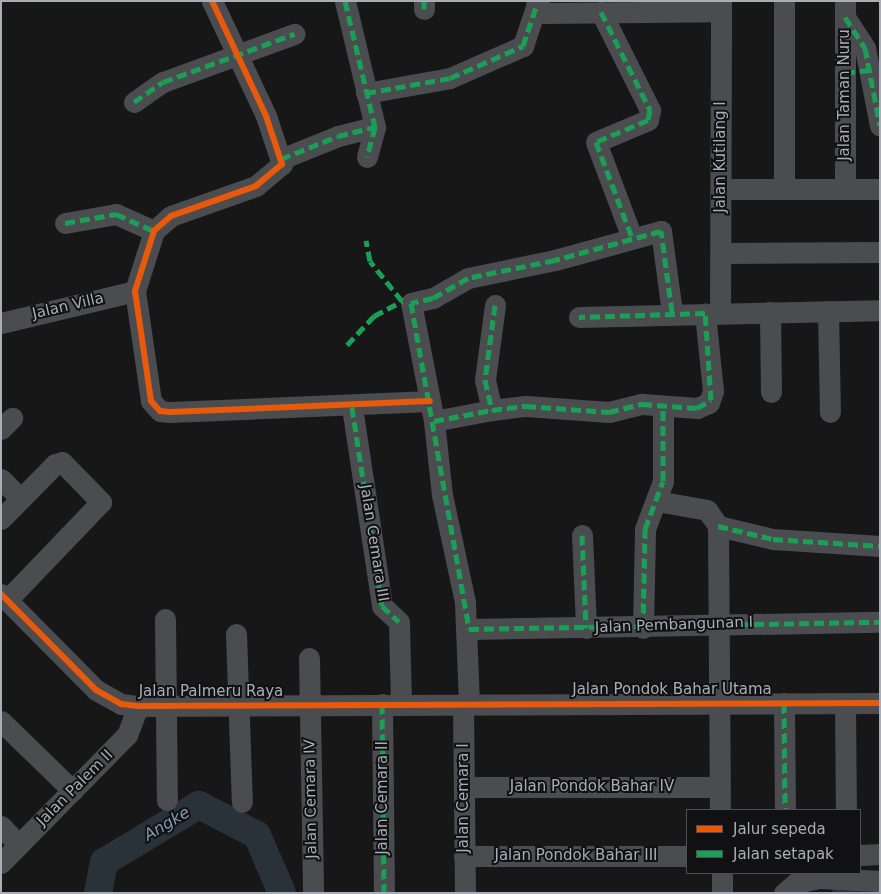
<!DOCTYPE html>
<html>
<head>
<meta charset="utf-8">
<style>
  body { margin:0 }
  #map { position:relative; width:881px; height:894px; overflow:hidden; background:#171717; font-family:"DejaVu Sans",sans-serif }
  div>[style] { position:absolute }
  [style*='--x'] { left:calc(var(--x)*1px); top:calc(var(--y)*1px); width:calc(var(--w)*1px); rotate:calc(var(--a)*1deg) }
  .river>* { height:28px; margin:-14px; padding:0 14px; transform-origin:14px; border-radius:14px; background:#2a3239 }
  .minor>* { height:21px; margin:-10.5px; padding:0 10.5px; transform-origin:10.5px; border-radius:10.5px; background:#4b4c50 }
  .quiet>* { height:5px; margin-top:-2.5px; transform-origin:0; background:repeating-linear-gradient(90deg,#1a9f57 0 10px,transparent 0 15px) }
  .cycleway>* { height:6px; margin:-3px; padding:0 3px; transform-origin:3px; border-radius:3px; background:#e8590c }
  span { translate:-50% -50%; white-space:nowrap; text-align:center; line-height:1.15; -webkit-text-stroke:4px #111113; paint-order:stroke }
  .street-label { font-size:15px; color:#a8adb8 }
  .water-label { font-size:16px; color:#7f9bb3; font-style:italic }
  .frame { position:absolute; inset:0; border:2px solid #a8adb8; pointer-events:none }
  .legend { position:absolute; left:686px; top:809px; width:175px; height:65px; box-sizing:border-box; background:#111113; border:1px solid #4d4f55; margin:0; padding:6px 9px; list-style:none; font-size:15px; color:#a8adb8 }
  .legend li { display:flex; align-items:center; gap:10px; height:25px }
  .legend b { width:25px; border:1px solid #4d4f55 }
</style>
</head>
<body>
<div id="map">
  <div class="river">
    <i style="--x:98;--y:893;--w:32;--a:-79"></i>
    <i style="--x:104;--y:862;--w:111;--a:-31"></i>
    <i style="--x:199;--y:805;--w:65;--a:27.3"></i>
    <i style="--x:257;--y:835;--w:63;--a:66.7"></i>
    <i style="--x:846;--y:893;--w:35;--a:-15"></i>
  </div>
  <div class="minor">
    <i style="--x:212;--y:1;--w:127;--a:64.8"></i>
    <i style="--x:266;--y:116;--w:51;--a:71.6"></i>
    <i style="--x:282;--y:164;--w:34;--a:140"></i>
    <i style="--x:256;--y:186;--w:90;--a:160.6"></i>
    <i style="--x:171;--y:216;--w:23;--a:139"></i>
    <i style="--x:154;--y:231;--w:63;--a:107.6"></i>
    <i style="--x:135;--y:291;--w:111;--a:81.7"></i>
    <i style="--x:151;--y:401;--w:13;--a:48"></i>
    <i style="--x:160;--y:411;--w:10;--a:6"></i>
    <i style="--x:170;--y:412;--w:260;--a:-2.4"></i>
    <i style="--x:345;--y:1;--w:130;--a:76.6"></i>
    <i style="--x:375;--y:127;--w:31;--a:105"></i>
    <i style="--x:424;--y:1;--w:8;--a:90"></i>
    <i style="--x:536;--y:1;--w:14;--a:56"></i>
    <i style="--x:544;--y:13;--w:177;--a:-0.6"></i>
    <i style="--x:784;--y:1;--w:188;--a:90"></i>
    <i style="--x:845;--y:1;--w:188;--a:90"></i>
    <i style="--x:601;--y:12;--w:110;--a:63.4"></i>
    <i style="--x:650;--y:110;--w:10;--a:101"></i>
    <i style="--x:648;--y:120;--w:56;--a:157.1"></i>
    <i style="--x:596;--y:142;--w:103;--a:69.4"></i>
    <i style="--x:845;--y:17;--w:37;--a:57"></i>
    <i style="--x:865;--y:48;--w:79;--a:79.1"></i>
    <i style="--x:366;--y:93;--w:85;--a:-10.1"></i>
    <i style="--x:450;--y:78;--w:80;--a:-23.7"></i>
    <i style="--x:523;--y:46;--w:41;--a:-71.6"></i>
    <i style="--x:134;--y:102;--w:35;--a:-35"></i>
    <i style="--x:163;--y:82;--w:140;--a:-20.1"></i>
    <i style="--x:281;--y:159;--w:61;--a:-22"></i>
    <i style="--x:338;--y:136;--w:38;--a:-14"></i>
    <i style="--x:721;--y:189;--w:159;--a:0"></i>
    <i style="--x:65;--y:223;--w:52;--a:-10"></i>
    <i style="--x:116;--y:214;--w:42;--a:24.1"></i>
    <i style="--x:721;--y:253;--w:159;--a:-0.4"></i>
    <i style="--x:495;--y:305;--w:76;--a:97.6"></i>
    <i style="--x:485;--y:380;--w:31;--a:77"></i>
    <i style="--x:492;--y:410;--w:34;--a:-7"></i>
    <i style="--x:526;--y:406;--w:83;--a:4.1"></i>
    <i style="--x:609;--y:412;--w:34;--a:-14"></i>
    <i style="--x:642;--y:404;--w:55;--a:4.2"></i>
    <i style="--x:697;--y:408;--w:13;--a:-23"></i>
    <i style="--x:709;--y:403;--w:13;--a:-72"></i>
    <i style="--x:713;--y:391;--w:78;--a:-95.9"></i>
    <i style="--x:828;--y:311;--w:101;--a:88.9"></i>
    <i style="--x:720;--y:312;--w:311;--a:-89.8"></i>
    <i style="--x:770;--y:312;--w:80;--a:89.3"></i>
    <i style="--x:579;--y:317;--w:301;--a:-1.3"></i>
    <i style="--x:1;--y:323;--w:138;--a:-13.4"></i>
    <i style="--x:352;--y:407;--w:201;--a:81.4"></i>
    <i style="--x:382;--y:606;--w:23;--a:43"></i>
    <i style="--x:399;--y:622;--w:82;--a:88.6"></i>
    <i style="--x:434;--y:421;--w:59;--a:-10.7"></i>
    <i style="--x:1;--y:429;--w:16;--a:-45"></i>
    <i style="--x:1;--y:479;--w:27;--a:45"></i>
    <i style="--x:657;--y:501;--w:51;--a:10.2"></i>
    <i style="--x:707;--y:510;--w:19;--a:55"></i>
    <i style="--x:718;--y:526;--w:284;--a:89.6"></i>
    <i style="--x:1;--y:519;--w:77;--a:-45.5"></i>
    <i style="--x:55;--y:464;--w:7;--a:-16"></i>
    <i style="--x:62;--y:462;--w:56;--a:45.7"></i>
    <i style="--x:101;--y:502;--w:136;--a:133.8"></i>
    <i style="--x:718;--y:526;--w:57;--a:13.3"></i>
    <i style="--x:773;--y:539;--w:107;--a:3.7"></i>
    <i style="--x:582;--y:535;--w:93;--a:87.5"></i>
    <i style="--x:1;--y:594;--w:135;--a:45.3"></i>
    <i style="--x:96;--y:690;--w:29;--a:29"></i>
    <i style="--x:121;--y:704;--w:17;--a:7"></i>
    <i style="--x:138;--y:706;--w:742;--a:-0.23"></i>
    <i style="--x:165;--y:619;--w:181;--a:89.4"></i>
    <i style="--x:643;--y:628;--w:99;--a:-88.8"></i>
    <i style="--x:645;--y:529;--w:51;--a:-69.4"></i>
    <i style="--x:663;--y:481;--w:75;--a:-90"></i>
    <i style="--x:469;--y:629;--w:411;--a:-1"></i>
    <i style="--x:236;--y:634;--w:168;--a:88"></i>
    <i style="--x:309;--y:658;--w:235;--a:89"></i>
    <i style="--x:463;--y:703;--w:190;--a:89.4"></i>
    <i style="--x:469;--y:703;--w:101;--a:-92.3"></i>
    <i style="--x:465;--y:602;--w:109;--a:-102.1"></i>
    <i style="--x:442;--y:495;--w:74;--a:-96.2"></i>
    <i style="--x:434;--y:421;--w:120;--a:-101"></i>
    <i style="--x:411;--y:303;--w:23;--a:-13"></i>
    <i style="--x:433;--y:298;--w:40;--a:-29.7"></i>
    <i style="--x:468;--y:278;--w:89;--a:-11.7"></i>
    <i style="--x:555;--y:260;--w:110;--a:-15.3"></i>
    <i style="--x:661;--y:231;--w:82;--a:82.3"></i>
    <i style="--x:784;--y:703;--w:107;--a:89.5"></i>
    <i style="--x:382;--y:704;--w:189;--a:89.4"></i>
    <i style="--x:845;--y:704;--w:106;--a:89.5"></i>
    <i style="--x:1;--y:721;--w:100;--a:44.2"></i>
    <i style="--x:464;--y:787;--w:255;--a:0"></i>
    <i style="--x:1;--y:826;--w:26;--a:47"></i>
    <i style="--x:860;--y:855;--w:20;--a:-3"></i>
    <i style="--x:464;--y:856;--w:223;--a:0"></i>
    <i style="--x:1;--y:863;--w:180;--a:-45.5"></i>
    <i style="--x:127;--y:735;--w:31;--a:-69"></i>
    <i style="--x:722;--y:873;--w:20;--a:90"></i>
    <i style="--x:784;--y:893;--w:16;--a:-40"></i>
    <i style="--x:796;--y:883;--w:25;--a:-12"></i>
    <i style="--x:820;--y:878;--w:60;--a:2.9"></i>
  </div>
  <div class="quiet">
    <i style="--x:345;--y:1;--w:130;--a:76.6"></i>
    <i style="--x:375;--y:127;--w:31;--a:105"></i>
    <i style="--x:424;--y:1;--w:8;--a:90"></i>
    <i style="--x:601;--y:12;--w:110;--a:63.4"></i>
    <i style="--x:650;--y:110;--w:10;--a:101"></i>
    <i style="--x:648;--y:120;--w:56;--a:157.1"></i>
    <i style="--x:596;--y:142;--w:103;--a:69.4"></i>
    <i style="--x:845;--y:17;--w:37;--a:57"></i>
    <i style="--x:865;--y:48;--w:79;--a:79.1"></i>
    <i style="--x:845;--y:73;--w:26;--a:-7"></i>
    <i style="--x:366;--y:93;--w:85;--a:-10.1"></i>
    <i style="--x:450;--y:78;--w:80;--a:-23.7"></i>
    <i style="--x:523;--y:46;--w:41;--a:-71.6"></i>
    <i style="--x:134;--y:102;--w:35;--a:-35"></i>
    <i style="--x:163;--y:82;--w:140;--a:-20.1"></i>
    <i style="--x:281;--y:159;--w:61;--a:-22"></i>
    <i style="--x:338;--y:136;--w:38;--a:-14"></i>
    <i style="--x:65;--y:223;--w:52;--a:-10"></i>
    <i style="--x:116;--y:214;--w:42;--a:24.1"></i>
    <i style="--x:495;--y:305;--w:76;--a:97.6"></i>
    <i style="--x:485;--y:380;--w:31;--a:77"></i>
    <i style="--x:492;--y:410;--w:34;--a:-7"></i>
    <i style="--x:526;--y:406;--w:83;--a:4.1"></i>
    <i style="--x:609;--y:412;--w:34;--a:-14"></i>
    <i style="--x:642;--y:404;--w:55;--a:4.2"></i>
    <i style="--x:697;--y:408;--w:16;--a:-30"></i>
    <i style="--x:711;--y:400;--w:87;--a:-93.9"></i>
    <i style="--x:705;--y:313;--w:126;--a:178.2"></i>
    <i style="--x:672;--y:312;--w:82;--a:-97.7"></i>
    <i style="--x:661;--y:231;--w:110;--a:164.7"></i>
    <i style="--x:555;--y:260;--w:89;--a:168.3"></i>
    <i style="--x:468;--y:278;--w:40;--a:150.3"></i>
    <i style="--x:433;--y:298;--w:23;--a:167"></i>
    <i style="--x:411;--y:303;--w:331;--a:79.9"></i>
    <i style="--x:469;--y:629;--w:411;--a:-1"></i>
    <i style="--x:347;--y:345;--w:40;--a:-47"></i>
    <i style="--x:374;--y:316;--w:32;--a:-28"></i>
    <i style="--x:402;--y:301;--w:51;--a:-128.7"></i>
    <i style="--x:370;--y:261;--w:21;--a:-101"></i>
    <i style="--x:352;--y:407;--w:201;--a:81.4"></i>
    <i style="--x:382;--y:606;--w:23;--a:43"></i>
    <i style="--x:434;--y:421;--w:59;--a:-10.7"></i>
    <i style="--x:718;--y:526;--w:57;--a:13.3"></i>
    <i style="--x:773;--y:539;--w:107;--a:3.7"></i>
    <i style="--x:582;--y:535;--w:93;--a:87.5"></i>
    <i style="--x:643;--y:628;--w:99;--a:-88.8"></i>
    <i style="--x:645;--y:529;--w:51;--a:-69.4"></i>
    <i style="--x:663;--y:481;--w:75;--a:-90"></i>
    <i style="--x:784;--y:703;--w:107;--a:89.5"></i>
    <i style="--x:382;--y:704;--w:189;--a:89.4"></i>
  </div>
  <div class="cycleway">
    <i style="--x:212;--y:1;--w:127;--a:64.8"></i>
    <i style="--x:266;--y:116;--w:51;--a:71.6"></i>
    <i style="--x:282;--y:164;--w:34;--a:140"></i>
    <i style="--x:256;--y:186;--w:90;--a:160.6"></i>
    <i style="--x:171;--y:216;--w:23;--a:139"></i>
    <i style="--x:154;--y:231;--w:63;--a:107.6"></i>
    <i style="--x:135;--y:291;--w:111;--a:81.7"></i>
    <i style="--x:151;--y:401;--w:13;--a:48"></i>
    <i style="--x:160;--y:411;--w:10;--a:6"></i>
    <i style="--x:170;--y:412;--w:260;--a:-2.4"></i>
    <i style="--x:1;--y:594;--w:135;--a:45.3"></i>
    <i style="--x:96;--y:690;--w:29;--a:29"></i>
    <i style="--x:121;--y:704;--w:17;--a:7"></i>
    <i style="--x:138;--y:706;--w:742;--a:-0.23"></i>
  </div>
  <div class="street-label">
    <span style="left:845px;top:95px;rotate:-90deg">Jalan Taman Nuru</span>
    <span style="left:721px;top:157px;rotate:-90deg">Jalan Kutilang I</span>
    <span style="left:68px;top:306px;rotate:-13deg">Jalan Villa</span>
    <span style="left:374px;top:543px;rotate:81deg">Jalan Cemara III</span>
    <span style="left:674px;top:625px;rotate:-2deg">Jalan Pembangunan I</span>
    <span style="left:672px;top:690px">Jalan Pondok Bahar Utama</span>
    <span style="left:211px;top:692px">Jalan Palmeru Raya</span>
    <span style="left:592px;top:787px">Jalan Pondok Bahar IV</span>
    <span style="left:75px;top:788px;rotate:-45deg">Jalan Palem II</span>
    <span style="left:383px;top:798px;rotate:-90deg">Jalan Cemara II</span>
    <span style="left:464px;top:798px;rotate:-90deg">Jalan Cemara I</span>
    <span style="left:311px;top:799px;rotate:-91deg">Jalan Cemara IV</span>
    <span style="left:576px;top:856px">Jalan Pondok Bahar III</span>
  </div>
  <div class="water-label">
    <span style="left:167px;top:824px;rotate:-31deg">Angke</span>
  </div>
  <div class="frame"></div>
  <ul class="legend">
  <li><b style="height:6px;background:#e8590c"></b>Jalur sepeda</li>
  <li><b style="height:6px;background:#1a9f57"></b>Jalan setapak</li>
  </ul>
</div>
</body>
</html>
